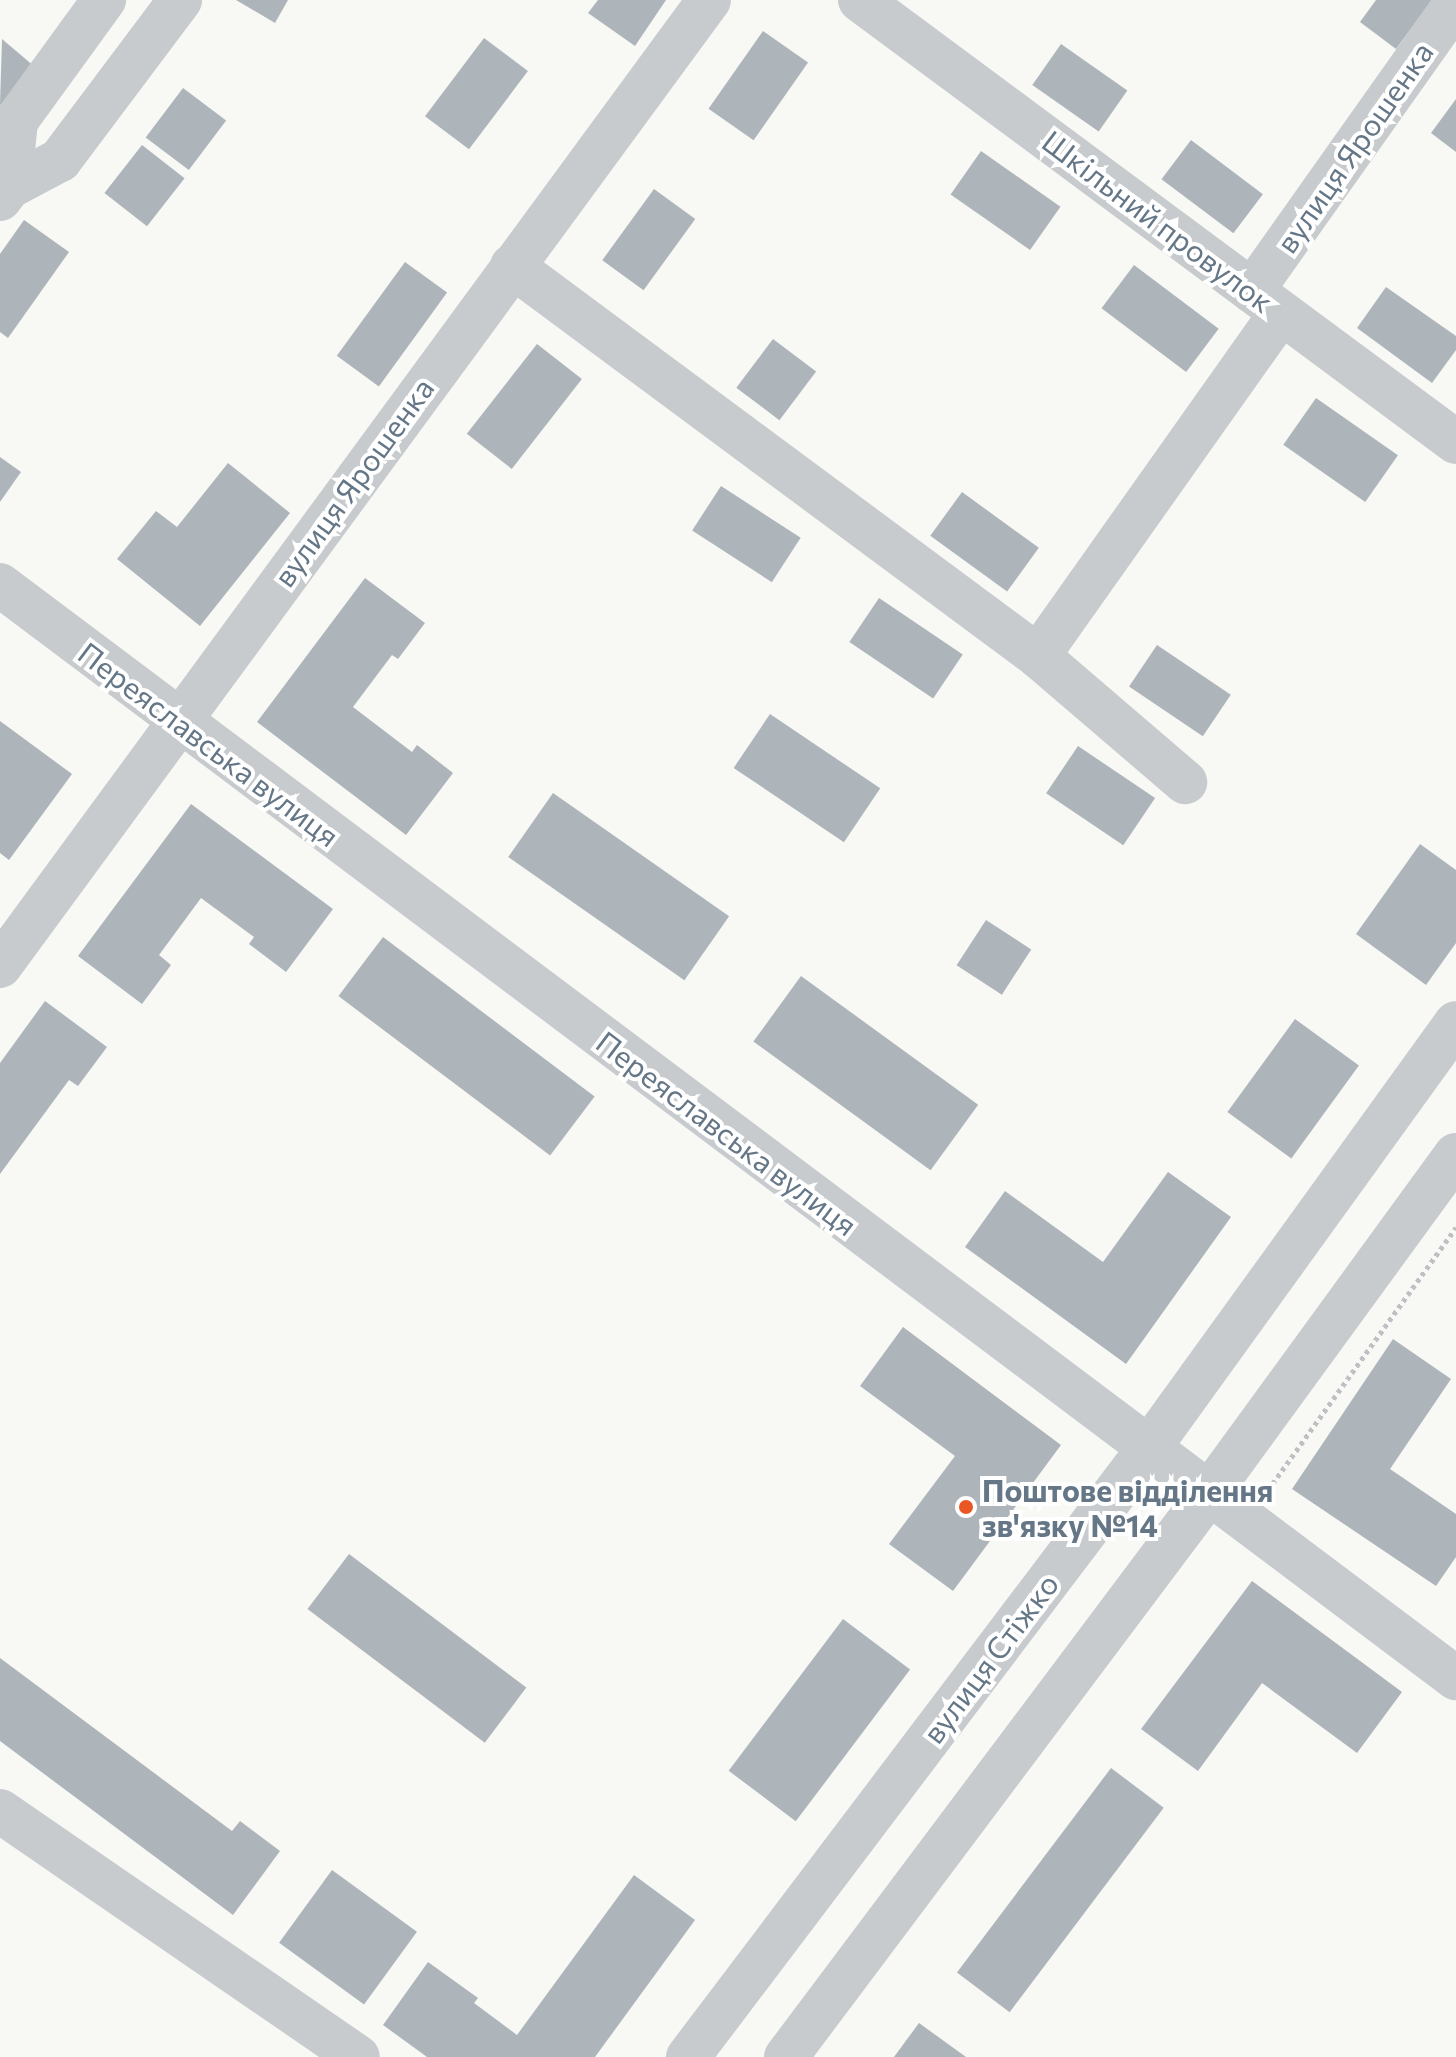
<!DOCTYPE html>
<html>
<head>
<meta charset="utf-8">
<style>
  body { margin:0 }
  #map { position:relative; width:1456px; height:2057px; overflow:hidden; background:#f8f8f5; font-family:Commissioner,sans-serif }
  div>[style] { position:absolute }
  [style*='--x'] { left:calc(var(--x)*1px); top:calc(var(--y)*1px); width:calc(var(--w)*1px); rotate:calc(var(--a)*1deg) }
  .building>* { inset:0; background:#adb5bb; transform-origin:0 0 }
  .path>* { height:5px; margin-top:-2.5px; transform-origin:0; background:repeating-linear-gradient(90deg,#bec1c3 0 4px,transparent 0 8px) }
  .minor>* { height:44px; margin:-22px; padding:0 22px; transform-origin:22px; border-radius:22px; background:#c7cbce }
  .dots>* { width:22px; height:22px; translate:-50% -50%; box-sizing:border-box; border:4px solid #fff; border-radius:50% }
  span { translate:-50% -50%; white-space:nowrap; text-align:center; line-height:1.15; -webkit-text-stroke:8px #fff; paint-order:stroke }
  .street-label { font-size:30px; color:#657787 }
  .poi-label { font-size:30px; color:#657787; font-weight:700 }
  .left { translate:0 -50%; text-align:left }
</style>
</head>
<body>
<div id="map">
  <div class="building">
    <i style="clip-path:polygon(236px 0,288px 0,275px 23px)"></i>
    <i style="clip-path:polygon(598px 0,666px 0,635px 46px,588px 13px)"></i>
    <i style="clip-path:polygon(1376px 0,1432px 0,1396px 49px,1360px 22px)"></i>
    <i style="left:763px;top:31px;width:55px;height:95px;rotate:35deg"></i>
    <i style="left:484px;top:38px;width:55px;height:98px;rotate:37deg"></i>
    <i style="clip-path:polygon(2px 39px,35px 67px,2px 106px,0 104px)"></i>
    <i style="left:1061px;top:44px;width:81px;height:50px;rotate:35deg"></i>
    <i style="left:183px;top:88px;width:54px;height:62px;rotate:37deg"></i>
    <i style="clip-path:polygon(1456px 99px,1456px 152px,1431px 133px)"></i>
    <i style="left:1191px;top:140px;width:90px;height:49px;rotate:37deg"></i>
    <i style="left:142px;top:145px;width:54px;height:61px;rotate:38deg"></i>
    <i style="left:981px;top:151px;width:97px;height:53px;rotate:35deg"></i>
    <i style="left:654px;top:189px;width:51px;height:88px;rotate:36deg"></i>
    <i style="clip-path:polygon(24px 220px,69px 252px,8px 338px,0 332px,0 254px)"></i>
    <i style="left:405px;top:262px;width:52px;height:116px;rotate:36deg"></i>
    <i style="left:1134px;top:265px;width:106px;height:54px;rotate:37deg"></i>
    <i style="clip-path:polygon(1386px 287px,1456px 336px,1456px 350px,1432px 383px,1357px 328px)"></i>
    <i style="left:773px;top:339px;width:54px;height:61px;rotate:37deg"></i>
    <i style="left:537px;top:344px;width:57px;height:114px;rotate:38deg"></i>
    <i style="left:1316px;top:398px;width:100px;height:57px;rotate:35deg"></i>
    <i style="clip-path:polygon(0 457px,21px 472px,0 502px)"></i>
    <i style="clip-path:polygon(228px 463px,290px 513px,200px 626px,117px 559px,156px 511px,177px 527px)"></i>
    <i style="left:721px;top:486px;width:95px;height:53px;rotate:33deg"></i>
    <i style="left:962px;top:492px;width:95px;height:54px;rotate:36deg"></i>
    <i style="clip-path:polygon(365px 578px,425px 623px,398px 659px,392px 655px,353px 707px,412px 752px,417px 745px,453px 773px,406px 835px,257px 722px)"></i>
    <i style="left:879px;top:598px;width:101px;height:53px;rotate:34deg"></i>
    <i style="left:1157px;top:645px;width:89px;height:50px;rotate:34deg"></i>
    <i style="left:770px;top:714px;width:133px;height:65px;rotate:34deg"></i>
    <i style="clip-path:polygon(0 721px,72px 774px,9px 860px,0 853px)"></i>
    <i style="left:1078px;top:746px;width:93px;height:57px;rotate:34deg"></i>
    <i style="left:553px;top:793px;width:215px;height:78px;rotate:35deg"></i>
    <i style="clip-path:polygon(191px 804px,333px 909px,286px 972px,249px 944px,254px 937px,201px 898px,159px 955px,171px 965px,142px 1004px,78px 956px)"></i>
    <i style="clip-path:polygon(1420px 844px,1456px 870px,1456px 943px,1426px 985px,1356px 934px)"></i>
    <i style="left:986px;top:920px;width:54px;height:54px;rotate:33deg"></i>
    <i style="left:383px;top:937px;width:265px;height:74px;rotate:37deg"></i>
    <i style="left:801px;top:976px;width:219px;height:81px;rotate:36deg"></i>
    <i style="clip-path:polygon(45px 1001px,107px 1047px,78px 1086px,69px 1080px,0 1174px,0 1063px)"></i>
    <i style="left:1295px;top:1019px;width:79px;height:115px;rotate:36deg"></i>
    <i style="clip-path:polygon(1168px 1172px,1231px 1217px,1126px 1364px,965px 1247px,1005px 1191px,1103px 1262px)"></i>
    <i style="clip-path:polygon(903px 1327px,1061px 1445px,953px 1591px,889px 1544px,955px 1456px,860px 1386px)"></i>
    <i style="clip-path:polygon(1393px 1339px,1451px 1379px,1390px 1469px,1456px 1514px,1456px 1557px,1436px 1586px,1292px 1489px)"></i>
    <i style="left:349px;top:1554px;width:222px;height:69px;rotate:37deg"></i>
    <i style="clip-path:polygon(1252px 1581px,1402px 1692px,1357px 1753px,1262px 1683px,1198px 1771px,1141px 1729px)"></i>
    <i style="left:843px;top:1619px;width:84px;height:190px;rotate:37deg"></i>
    <i style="clip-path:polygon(0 1658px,232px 1831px,240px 1821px,280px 1851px,233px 1915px,0 1741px)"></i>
    <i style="left:1111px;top:1768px;width:66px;height:256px;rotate:37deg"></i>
    <i style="left:332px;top:1870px;width:105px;height:90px;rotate:36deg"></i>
    <i style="clip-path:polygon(634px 1875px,695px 1920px,595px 2057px,427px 2057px,383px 2025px,428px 1962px,478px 1998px,474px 2003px,517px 2035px)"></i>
    <i style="clip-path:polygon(919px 2023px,966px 2057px,894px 2057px)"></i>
  </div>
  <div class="path">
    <i style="--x:1268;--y:1490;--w:323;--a:-54.4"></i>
  </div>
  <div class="minor">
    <i style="--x:860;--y:0;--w:742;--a:36.56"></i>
    <i style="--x:9;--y:187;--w:66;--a:-83.9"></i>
    <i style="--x:16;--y:121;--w:150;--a:-54"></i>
    <i style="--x:0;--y:199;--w:15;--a:-53"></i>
    <i style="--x:9;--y:187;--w:58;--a:-27.9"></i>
    <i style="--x:60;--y:160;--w:200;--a:-53.1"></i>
    <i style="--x:512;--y:266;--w:655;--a:36.55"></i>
    <i style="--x:1038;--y:656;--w:194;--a:40.6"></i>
    <i style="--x:1252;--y:291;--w:353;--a:-54.7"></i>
    <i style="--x:0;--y:585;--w:1821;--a:36.9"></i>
    <i style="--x:1038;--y:656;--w:420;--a:-54.7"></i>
    <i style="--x:0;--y:966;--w:1198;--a:-53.72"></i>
    <i style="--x:0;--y:1811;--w:434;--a:34.5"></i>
    <i style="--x:688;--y:2057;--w:764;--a:-52.88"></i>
    <i style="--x:1149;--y:1448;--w:524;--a:-54.16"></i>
    <i style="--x:786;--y:2057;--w:706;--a:-53.11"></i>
    <i style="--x:1210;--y:1492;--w:417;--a:-53.9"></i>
  </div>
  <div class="dots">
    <i style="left:966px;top:1507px;background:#ea5722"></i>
  </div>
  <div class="street-label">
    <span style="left:1354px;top:147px;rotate:-55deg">вулиця Ярошенка</span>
    <span style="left:1158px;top:221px;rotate:37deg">Шкільний провулок</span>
    <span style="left:353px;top:482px;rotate:-54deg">вулиця Ярошенка</span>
    <span style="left:209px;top:744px;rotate:37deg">Переяславська вулиця</span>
    <span style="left:727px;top:1133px;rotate:37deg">Переяславська вулиця</span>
    <span style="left:990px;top:1658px;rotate:-53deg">вулиця Стіжко</span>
  </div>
  <div class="poi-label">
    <span class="left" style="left:982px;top:1507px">Поштове відділення<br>зв'язку №14</span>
  </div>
</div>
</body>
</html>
